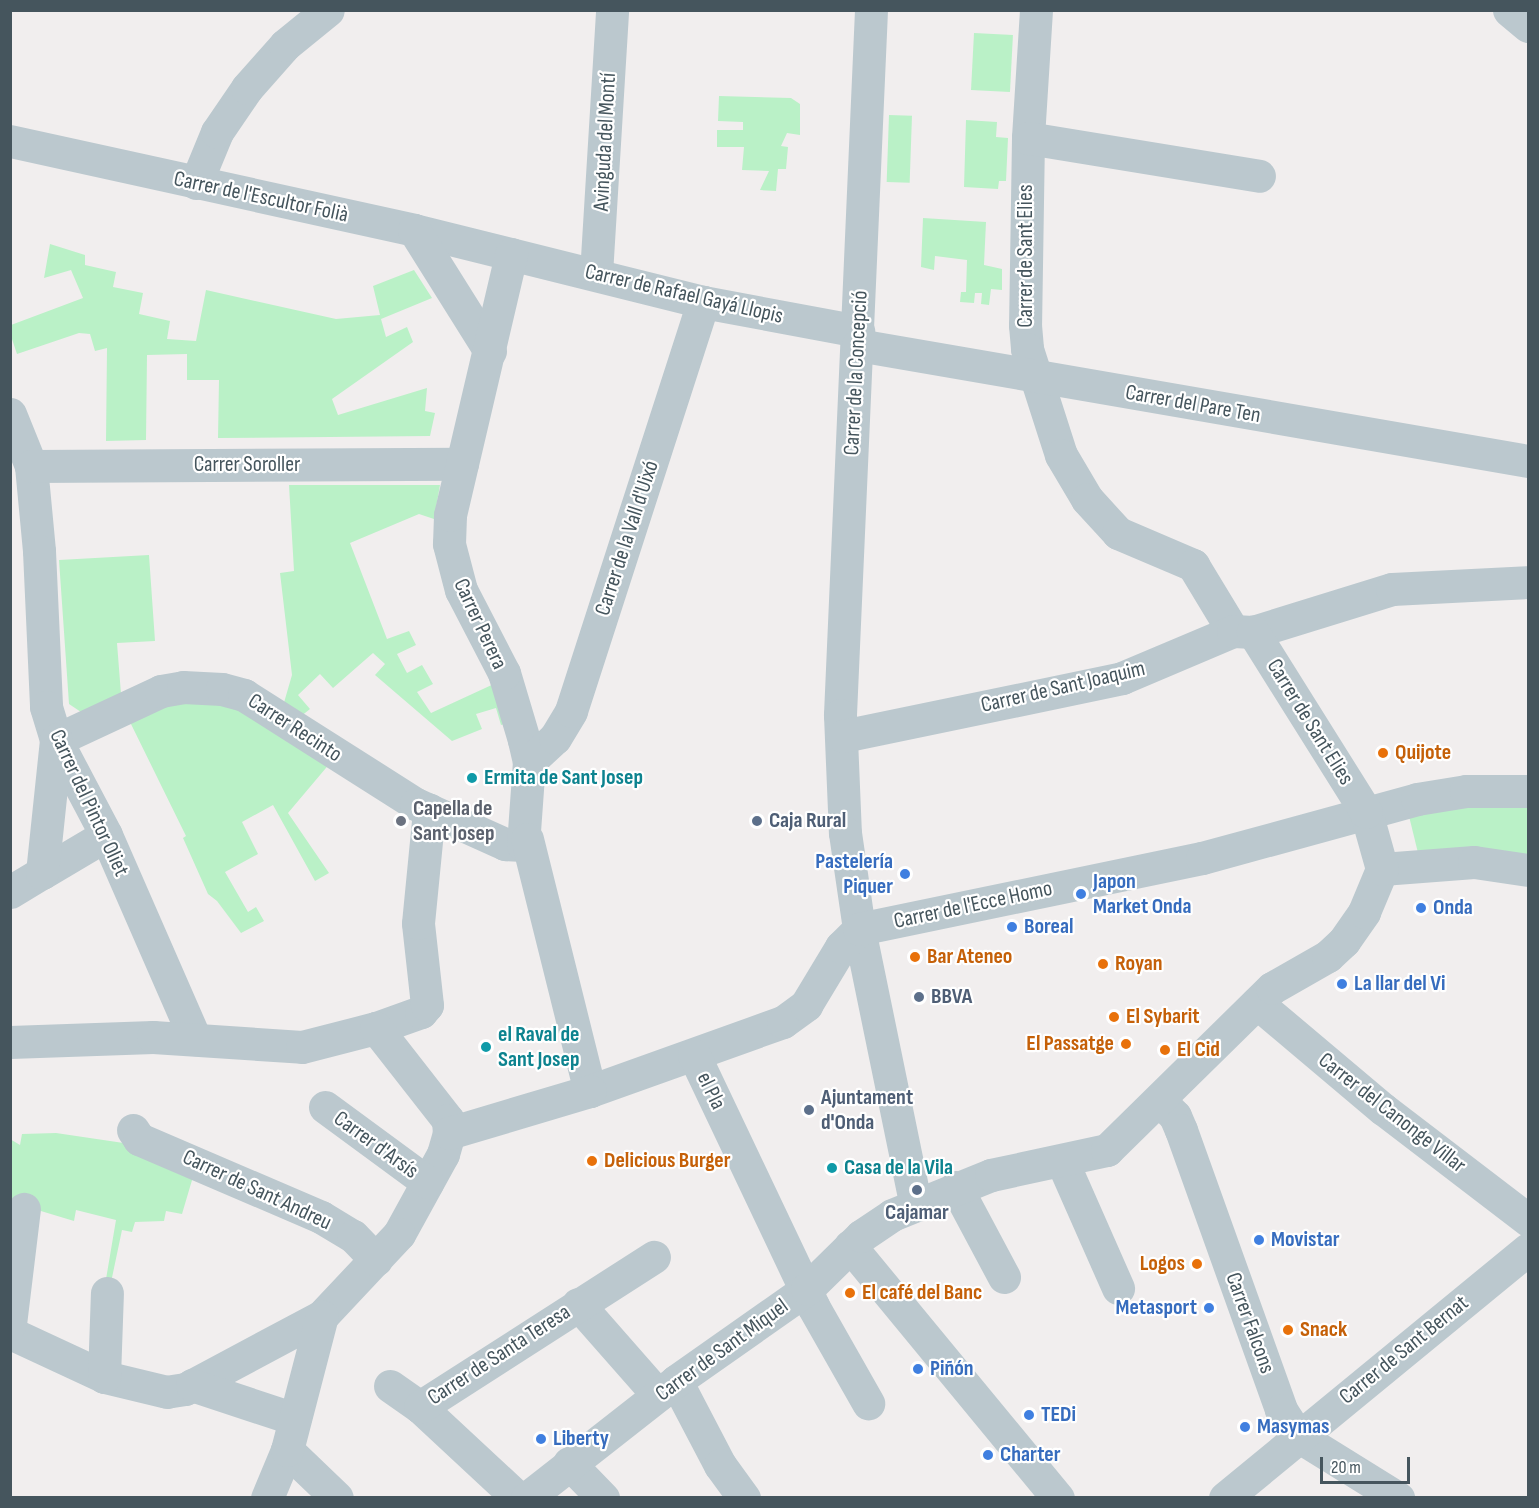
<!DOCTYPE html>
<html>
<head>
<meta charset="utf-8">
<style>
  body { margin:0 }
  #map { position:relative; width:1539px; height:1508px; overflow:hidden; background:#f1eeee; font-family:"Sofia Sans Condensed",sans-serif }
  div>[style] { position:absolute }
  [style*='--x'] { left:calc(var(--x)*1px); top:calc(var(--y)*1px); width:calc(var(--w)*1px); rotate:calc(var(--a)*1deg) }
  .green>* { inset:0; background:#baf1c7; transform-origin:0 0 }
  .minor>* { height:33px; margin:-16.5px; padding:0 16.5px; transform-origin:16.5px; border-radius:16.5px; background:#bbc8ce }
  .dots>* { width:16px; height:16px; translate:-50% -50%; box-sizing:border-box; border:3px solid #fff; border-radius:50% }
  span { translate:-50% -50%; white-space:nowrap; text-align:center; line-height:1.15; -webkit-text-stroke:4.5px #fff; paint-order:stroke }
  .street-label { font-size:22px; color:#45555d }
  .food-label { font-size:22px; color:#c56008; font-weight:700 }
  .left { translate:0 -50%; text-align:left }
  .right { translate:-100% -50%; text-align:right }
  .culture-label { font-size:22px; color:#0d838f; font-weight:700 }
  .worship-label { font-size:22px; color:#5b616d; font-weight:700 }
  .service-label { font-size:22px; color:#4e5e75; font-weight:700 }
  .shop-label { font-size:22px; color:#366cbe; font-weight:700 }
  .frame { position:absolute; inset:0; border:12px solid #45555d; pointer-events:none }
  .scale { position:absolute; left:1320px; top:1457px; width:90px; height:27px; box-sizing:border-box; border:3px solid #45555d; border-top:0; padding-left:8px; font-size:18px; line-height:21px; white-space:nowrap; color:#45555d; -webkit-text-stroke:4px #fff; paint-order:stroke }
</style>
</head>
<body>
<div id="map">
  <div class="green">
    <i style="left:974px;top:33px;width:39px;height:57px;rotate:3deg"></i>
    <i style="clip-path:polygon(719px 96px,791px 98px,800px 104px,800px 135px,787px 133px,781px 146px,788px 147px,786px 169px,778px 169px,776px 191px,760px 190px,769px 171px,742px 170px,744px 147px,717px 147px,717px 130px,743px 130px,743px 122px,718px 121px)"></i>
    <i style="left:889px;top:115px;width:23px;height:67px;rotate:2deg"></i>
    <i style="clip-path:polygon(966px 120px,997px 122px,996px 137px,1008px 138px,1006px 181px,999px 181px,998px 189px,964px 187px)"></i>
    <i style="clip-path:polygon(923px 218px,986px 222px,984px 265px,1002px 269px,1002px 290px,991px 289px,989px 305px,981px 304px,982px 293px,975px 293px,974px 303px,960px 302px,961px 292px,966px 292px,967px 260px,935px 256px,934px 270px,921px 267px)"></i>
    <i style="clip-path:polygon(50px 244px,85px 255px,85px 265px,116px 272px,113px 287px,143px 293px,139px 314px,170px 321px,167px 339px,196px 341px,206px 290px,336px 319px,380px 315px,373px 286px,414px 270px,432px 298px,381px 319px,386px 337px,407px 327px,413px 342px,332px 399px,338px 415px,427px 388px,425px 411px,435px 413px,430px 436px,218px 438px,219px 380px,187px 380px,187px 354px,147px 355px,146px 440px,106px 441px,107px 348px,95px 351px,90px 334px,79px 333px,17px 354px,11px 336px,11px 325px,83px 298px,71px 270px,44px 278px)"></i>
    <i style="clip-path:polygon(289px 485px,440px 485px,434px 519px,419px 514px,350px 543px,387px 639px,409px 631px,416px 645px,397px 654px,407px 673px,422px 665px,433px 684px,417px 692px,431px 713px,496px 683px,508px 723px,501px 725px,496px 708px,476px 714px,482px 729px,452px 741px,375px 675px,385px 664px,373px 653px,333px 688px,320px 674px,298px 695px,310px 709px,300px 717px,283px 706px,292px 675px,280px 573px,294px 571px)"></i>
    <i style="clip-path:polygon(149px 555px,155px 641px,117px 643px,121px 694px,81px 712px,69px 704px,59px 560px)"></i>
    <i style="clip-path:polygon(225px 700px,331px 762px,288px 813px,329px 873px,315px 881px,273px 805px,242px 822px,258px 854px,225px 872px,248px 912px,256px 907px,264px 921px,241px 933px,217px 901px,208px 894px,183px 838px,186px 836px,130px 722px,166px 703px)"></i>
    <i style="clip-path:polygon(1528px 800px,1528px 863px,1419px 857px,1408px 812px)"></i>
    <i style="clip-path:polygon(56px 1133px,137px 1145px,195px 1170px,182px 1214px,166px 1211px,164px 1221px,135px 1222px,132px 1232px,122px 1230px,109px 1292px,104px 1291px,116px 1220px,76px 1210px,74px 1221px,11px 1202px,10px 1139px,20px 1145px,22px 1134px)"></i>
  </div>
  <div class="minor">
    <i style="--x:871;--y:10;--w:706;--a:92.52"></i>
    <i style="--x:840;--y:715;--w:118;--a:87.6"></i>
    <i style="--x:845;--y:833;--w:97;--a:81.7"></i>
    <i style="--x:859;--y:929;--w:280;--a:78.4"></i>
    <i style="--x:1036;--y:10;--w:128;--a:93.6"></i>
    <i style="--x:1028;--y:138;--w:187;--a:90.9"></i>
    <i style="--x:1025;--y:325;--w:24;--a:85"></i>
    <i style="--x:1027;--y:349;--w:111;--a:72.2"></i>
    <i style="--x:1061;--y:455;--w:51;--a:59.4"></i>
    <i style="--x:1087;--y:499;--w:46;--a:47.6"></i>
    <i style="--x:1118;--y:533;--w:82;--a:23.1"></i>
    <i style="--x:1193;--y:565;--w:77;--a:58.8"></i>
    <i style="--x:1509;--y:10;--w:25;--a:40"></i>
    <i style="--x:1028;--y:138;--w:234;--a:9.3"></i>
    <i style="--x:10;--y:141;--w:414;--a:12.4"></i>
    <i style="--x:414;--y:230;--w:298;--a:14"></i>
    <i style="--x:703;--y:302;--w:158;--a:10.6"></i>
    <i style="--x:196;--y:183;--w:55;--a:-67.6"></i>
    <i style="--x:217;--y:132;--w:53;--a:-55.7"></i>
    <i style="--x:247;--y:88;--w:57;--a:-48.5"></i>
    <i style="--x:285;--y:45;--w:55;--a:-39.1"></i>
    <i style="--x:414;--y:230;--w:143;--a:57.9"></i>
    <i style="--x:596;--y:274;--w:264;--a:-86.5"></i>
    <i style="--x:858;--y:345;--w:680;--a:9.82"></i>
    <i style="--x:10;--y:414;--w:56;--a:68"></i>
    <i style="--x:31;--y:466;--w:85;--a:84.6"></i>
    <i style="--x:39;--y:551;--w:156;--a:87.4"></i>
    <i style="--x:46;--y:707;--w:34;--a:73"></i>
    <i style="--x:56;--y:740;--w:107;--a:62.2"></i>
    <i style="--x:106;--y:835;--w:223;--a:66.4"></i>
    <i style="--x:31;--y:466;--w:431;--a:-0.3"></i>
    <i style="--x:843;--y:736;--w:285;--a:-11.7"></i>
    <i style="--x:1122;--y:678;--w:121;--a:-22.9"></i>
    <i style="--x:1233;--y:631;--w:20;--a:3"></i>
    <i style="--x:1253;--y:632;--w:145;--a:-17.2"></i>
    <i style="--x:1392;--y:589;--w:136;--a:-2.9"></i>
    <i style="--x:56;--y:740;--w:116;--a:-25"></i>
    <i style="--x:161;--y:691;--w:22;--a:-10"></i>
    <i style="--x:183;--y:687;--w:39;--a:3"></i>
    <i style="--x:222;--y:689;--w:23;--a:15"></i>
    <i style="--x:244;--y:695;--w:204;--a:32.4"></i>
    <i style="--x:416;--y:804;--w:98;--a:24.2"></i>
    <i style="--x:505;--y:844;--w:18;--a:3"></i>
    <i style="--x:523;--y:845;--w:83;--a:-85.9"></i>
    <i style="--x:529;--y:762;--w:23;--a:-103"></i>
    <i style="--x:524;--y:740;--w:70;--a:-106.6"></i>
    <i style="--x:504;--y:673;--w:93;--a:-117.4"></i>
    <i style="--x:461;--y:590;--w:48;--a:-104.6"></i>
    <i style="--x:449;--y:544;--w:29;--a:-88"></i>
    <i style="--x:450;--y:515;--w:268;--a:-76.8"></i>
    <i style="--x:529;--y:762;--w:35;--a:-43"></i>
    <i style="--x:555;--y:738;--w:31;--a:-59"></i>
    <i style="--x:571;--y:711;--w:430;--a:-72.1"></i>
    <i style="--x:527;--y:839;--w:260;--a:76"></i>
    <i style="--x:590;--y:1091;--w:205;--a:-19.7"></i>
    <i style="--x:783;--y:1022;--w:29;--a:-36"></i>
    <i style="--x:806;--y:1005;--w:68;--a:-58.9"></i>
    <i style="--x:841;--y:947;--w:25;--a:-45"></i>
    <i style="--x:859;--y:929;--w:350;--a:-11.7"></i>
    <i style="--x:1202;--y:858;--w:223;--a:-15.3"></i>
    <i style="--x:1417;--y:799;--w:50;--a:-9.3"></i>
    <i style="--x:1466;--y:791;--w:62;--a:0"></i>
    <i style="--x:1382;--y:869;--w:92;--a:-4.4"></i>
    <i style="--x:1474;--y:862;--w:55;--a:8.4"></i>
    <i style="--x:42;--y:873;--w:74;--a:-30.7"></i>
    <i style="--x:10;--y:892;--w:37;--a:-31"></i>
    <i style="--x:42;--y:873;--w:134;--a:-84"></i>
    <i style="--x:1257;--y:1003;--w:165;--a:40.1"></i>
    <i style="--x:1383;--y:1109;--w:183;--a:37.4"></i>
    <i style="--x:376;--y:1028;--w:48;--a:-19.6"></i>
    <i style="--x:421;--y:1012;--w:9;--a:-49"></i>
    <i style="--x:427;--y:1005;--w:82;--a:-96.3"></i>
    <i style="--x:418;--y:923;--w:114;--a:-84.4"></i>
    <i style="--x:10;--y:1042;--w:143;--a:-2"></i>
    <i style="--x:153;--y:1037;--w:149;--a:3.8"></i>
    <i style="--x:302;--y:1047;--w:76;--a:-14.4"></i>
    <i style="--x:376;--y:1028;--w:117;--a:52"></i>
    <i style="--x:448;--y:1120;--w:13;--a:86"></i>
    <i style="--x:449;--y:1133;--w:22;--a:106"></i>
    <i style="--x:443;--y:1154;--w:91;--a:118.8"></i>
    <i style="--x:399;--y:1234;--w:112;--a:133.2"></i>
    <i style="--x:322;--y:1316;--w:155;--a:151.9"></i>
    <i style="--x:185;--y:1389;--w:18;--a:171"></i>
    <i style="--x:167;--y:1392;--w:64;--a:-166.4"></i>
    <i style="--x:105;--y:1377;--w:105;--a:-155.1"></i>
    <i style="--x:694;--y:1055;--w:278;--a:64.6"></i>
    <i style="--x:813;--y:1306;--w:112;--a:60.4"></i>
    <i style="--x:1160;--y:1101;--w:21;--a:45"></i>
    <i style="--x:1175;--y:1116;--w:15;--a:67"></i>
    <i style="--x:1181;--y:1130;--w:297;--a:70.3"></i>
    <i style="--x:1281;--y:1410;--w:31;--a:57"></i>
    <i style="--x:1298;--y:1436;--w:118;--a:31.8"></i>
    <i style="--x:325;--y:1107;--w:127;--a:36.3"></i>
    <i style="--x:133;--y:1130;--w:11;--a:56"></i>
    <i style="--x:139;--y:1139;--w:198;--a:23.2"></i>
    <i style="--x:321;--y:1217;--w:37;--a:31"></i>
    <i style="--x:353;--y:1236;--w:33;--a:46"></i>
    <i style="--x:449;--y:1133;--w:147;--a:-16.6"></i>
    <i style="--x:1062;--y:1161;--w:139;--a:66.2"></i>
    <i style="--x:956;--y:1187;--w:102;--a:61.9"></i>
    <i style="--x:850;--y:1246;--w:327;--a:50.5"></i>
    <i style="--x:578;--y:1304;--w:121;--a:48.7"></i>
    <i style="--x:10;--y:1324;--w:116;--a:-83.1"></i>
    <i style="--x:104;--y:1377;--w:84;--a:-88"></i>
    <i style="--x:676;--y:1381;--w:95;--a:62.4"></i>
    <i style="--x:720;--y:1465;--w:41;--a:54"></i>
    <i style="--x:192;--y:1385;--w:108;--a:18.3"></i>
    <i style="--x:390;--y:1386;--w:37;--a:35"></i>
    <i style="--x:420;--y:1407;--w:134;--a:42.9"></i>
    <i style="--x:420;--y:1407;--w:278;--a:-32.7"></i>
    <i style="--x:287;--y:1450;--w:69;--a:43.8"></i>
    <i style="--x:569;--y:1463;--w:49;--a:45.8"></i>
    <i style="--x:267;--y:1498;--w:52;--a:-67.4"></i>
    <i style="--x:287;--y:1450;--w:138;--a:-75.4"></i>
    <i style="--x:527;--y:1498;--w:189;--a:-38.1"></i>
    <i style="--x:676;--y:1381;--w:160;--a:-35.1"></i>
    <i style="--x:807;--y:1289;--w:76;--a:-44.5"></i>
    <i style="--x:861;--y:1236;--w:37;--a:-34"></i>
    <i style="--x:892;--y:1215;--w:107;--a:-22"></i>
    <i style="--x:991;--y:1175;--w:119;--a:-12.2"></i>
    <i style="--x:1107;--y:1150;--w:231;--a:-44.5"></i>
    <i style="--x:1272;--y:988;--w:64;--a:-29.7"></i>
    <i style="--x:1328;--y:956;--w:22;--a:-43"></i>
    <i style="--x:1344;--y:941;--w:35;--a:-55"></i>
    <i style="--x:1364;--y:912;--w:47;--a:-67.3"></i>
    <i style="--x:1382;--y:869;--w:59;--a:-105.7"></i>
    <i style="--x:1366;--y:812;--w:213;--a:-122.1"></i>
    <i style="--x:1225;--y:1498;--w:392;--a:-39.4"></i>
  </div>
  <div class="dots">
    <i style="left:1383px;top:753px;background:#e8710a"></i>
    <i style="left:472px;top:778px;background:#0f9aa8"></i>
    <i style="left:401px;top:821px;background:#6b7280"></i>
    <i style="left:757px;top:821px;background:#5c6f8a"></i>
    <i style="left:905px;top:874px;background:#3f7fe0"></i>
    <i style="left:1081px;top:894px;background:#3f7fe0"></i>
    <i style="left:1421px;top:908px;background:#3f7fe0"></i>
    <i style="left:1012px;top:927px;background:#3f7fe0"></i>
    <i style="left:915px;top:957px;background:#e8710a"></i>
    <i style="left:1103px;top:964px;background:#e8710a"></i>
    <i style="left:1342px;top:984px;background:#3f7fe0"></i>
    <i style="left:919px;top:997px;background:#5c6f8a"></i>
    <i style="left:1114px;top:1017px;background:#e8710a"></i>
    <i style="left:1126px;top:1044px;background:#e8710a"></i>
    <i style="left:486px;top:1047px;background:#0f9aa8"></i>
    <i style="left:1165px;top:1050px;background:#e8710a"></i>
    <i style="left:809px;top:1110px;background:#5c6f8a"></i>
    <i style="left:592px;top:1161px;background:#e8710a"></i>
    <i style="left:832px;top:1168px;background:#0f9aa8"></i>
    <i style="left:917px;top:1190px;background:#5c6f8a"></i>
    <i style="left:1259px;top:1240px;background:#3f7fe0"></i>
    <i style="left:1197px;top:1264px;background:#e8710a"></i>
    <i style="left:850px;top:1293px;background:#e8710a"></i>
    <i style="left:1209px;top:1308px;background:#3f7fe0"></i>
    <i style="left:1288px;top:1330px;background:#e8710a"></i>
    <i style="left:918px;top:1369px;background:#3f7fe0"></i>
    <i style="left:1029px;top:1415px;background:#3f7fe0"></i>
    <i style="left:1245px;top:1427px;background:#3f7fe0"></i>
    <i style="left:541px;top:1439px;background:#3f7fe0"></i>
    <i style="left:988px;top:1455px;background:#3f7fe0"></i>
  </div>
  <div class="street-label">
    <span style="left:605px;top:142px;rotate:-87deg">Avinguda del Montí</span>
    <span style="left:261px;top:197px;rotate:12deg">Carrer de l'Escultor Folià</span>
    <span style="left:1026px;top:256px;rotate:-90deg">Carrer de Sant Elies</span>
    <span style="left:684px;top:294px;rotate:13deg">Carrer de Rafael Gayá Llopis</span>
    <span style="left:856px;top:373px;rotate:-87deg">Carrer de la Concepció</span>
    <span style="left:1193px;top:404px;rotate:10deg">Carrer del Pare Ten</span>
    <span style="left:247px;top:465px">Carrer Soroller</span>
    <span style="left:627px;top:538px;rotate:-72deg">Carrer de la Vall d'Uixó</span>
    <span style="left:480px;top:624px;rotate:65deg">Carrer Perera</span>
    <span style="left:1063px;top:687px;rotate:-13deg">Carrer de Sant Joaquim</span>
    <span style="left:1310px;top:722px;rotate:58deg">Carrer de Sant Elies</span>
    <span style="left:295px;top:728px;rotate:33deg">Carrer Recinto</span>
    <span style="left:89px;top:803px;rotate:65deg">Carrer del Pintor Oliet</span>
    <span style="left:973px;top:905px;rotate:-12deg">Carrer de l'Ecce Homo</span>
    <span style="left:711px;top:1091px;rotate:64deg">el Pla</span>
    <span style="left:1392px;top:1113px;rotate:38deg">Carrer del Canonge Villar</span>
    <span style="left:376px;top:1145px;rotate:36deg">Carrer d'Arsís</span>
    <span style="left:257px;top:1190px;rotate:25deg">Carrer de Sant Andreu</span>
    <span style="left:1250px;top:1323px;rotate:70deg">Carrer Falcons</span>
    <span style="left:722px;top:1350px;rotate:-36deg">Carrer de Sant Miquel</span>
    <span style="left:1404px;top:1350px;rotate:-39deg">Carrer de Sant Bernat</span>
    <span style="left:499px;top:1355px;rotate:-33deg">Carrer de Santa Teresa</span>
  </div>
  <div class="food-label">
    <span class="left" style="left:1395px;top:753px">Quijote</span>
    <span class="left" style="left:927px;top:957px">Bar Ateneo</span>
    <span class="left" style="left:1115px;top:964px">Royan</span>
    <span class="left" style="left:1126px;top:1017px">El Sybarit</span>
    <span class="right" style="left:1114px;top:1044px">El Passatge</span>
    <span class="left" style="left:1177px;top:1050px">El Cid</span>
    <span class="left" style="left:604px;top:1161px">Delicious Burger</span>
    <span class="right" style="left:1185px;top:1264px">Logos</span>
    <span class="left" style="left:862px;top:1293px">El café del Banc</span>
    <span class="left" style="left:1300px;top:1330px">Snack</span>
  </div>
  <div class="culture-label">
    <span class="left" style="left:484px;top:778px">Ermita de Sant Josep</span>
    <span class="left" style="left:498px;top:1047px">el Raval de<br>Sant Josep</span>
    <span class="left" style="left:844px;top:1168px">Casa de la Vila</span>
  </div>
  <div class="worship-label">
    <span class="left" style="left:413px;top:821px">Capella de<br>Sant Josep</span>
  </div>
  <div class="service-label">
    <span class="left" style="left:769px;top:821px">Caja Rural</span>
    <span class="left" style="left:931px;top:997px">BBVA</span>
    <span class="left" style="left:821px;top:1110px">Ajuntament<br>d'Onda</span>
    <span style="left:917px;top:1213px">Cajamar</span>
  </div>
  <div class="shop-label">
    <span class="right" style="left:893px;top:874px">Pastelería<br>Piquer</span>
    <span class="left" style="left:1093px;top:894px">Japon<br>Market Onda</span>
    <span class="left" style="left:1433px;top:908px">Onda</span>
    <span class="left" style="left:1024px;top:927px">Boreal</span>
    <span class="left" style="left:1354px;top:984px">La llar del Vi</span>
    <span class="left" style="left:1271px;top:1240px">Movistar</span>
    <span class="right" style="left:1197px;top:1308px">Metasport</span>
    <span class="left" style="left:930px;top:1369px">Piñón</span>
    <span class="left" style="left:1041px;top:1415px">TEDi</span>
    <span class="left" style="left:1257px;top:1427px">Masymas</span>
    <span class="left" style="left:553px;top:1439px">Liberty</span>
    <span class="left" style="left:1000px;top:1455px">Charter</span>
  </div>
  <div class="frame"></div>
  <div class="scale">20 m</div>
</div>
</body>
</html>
